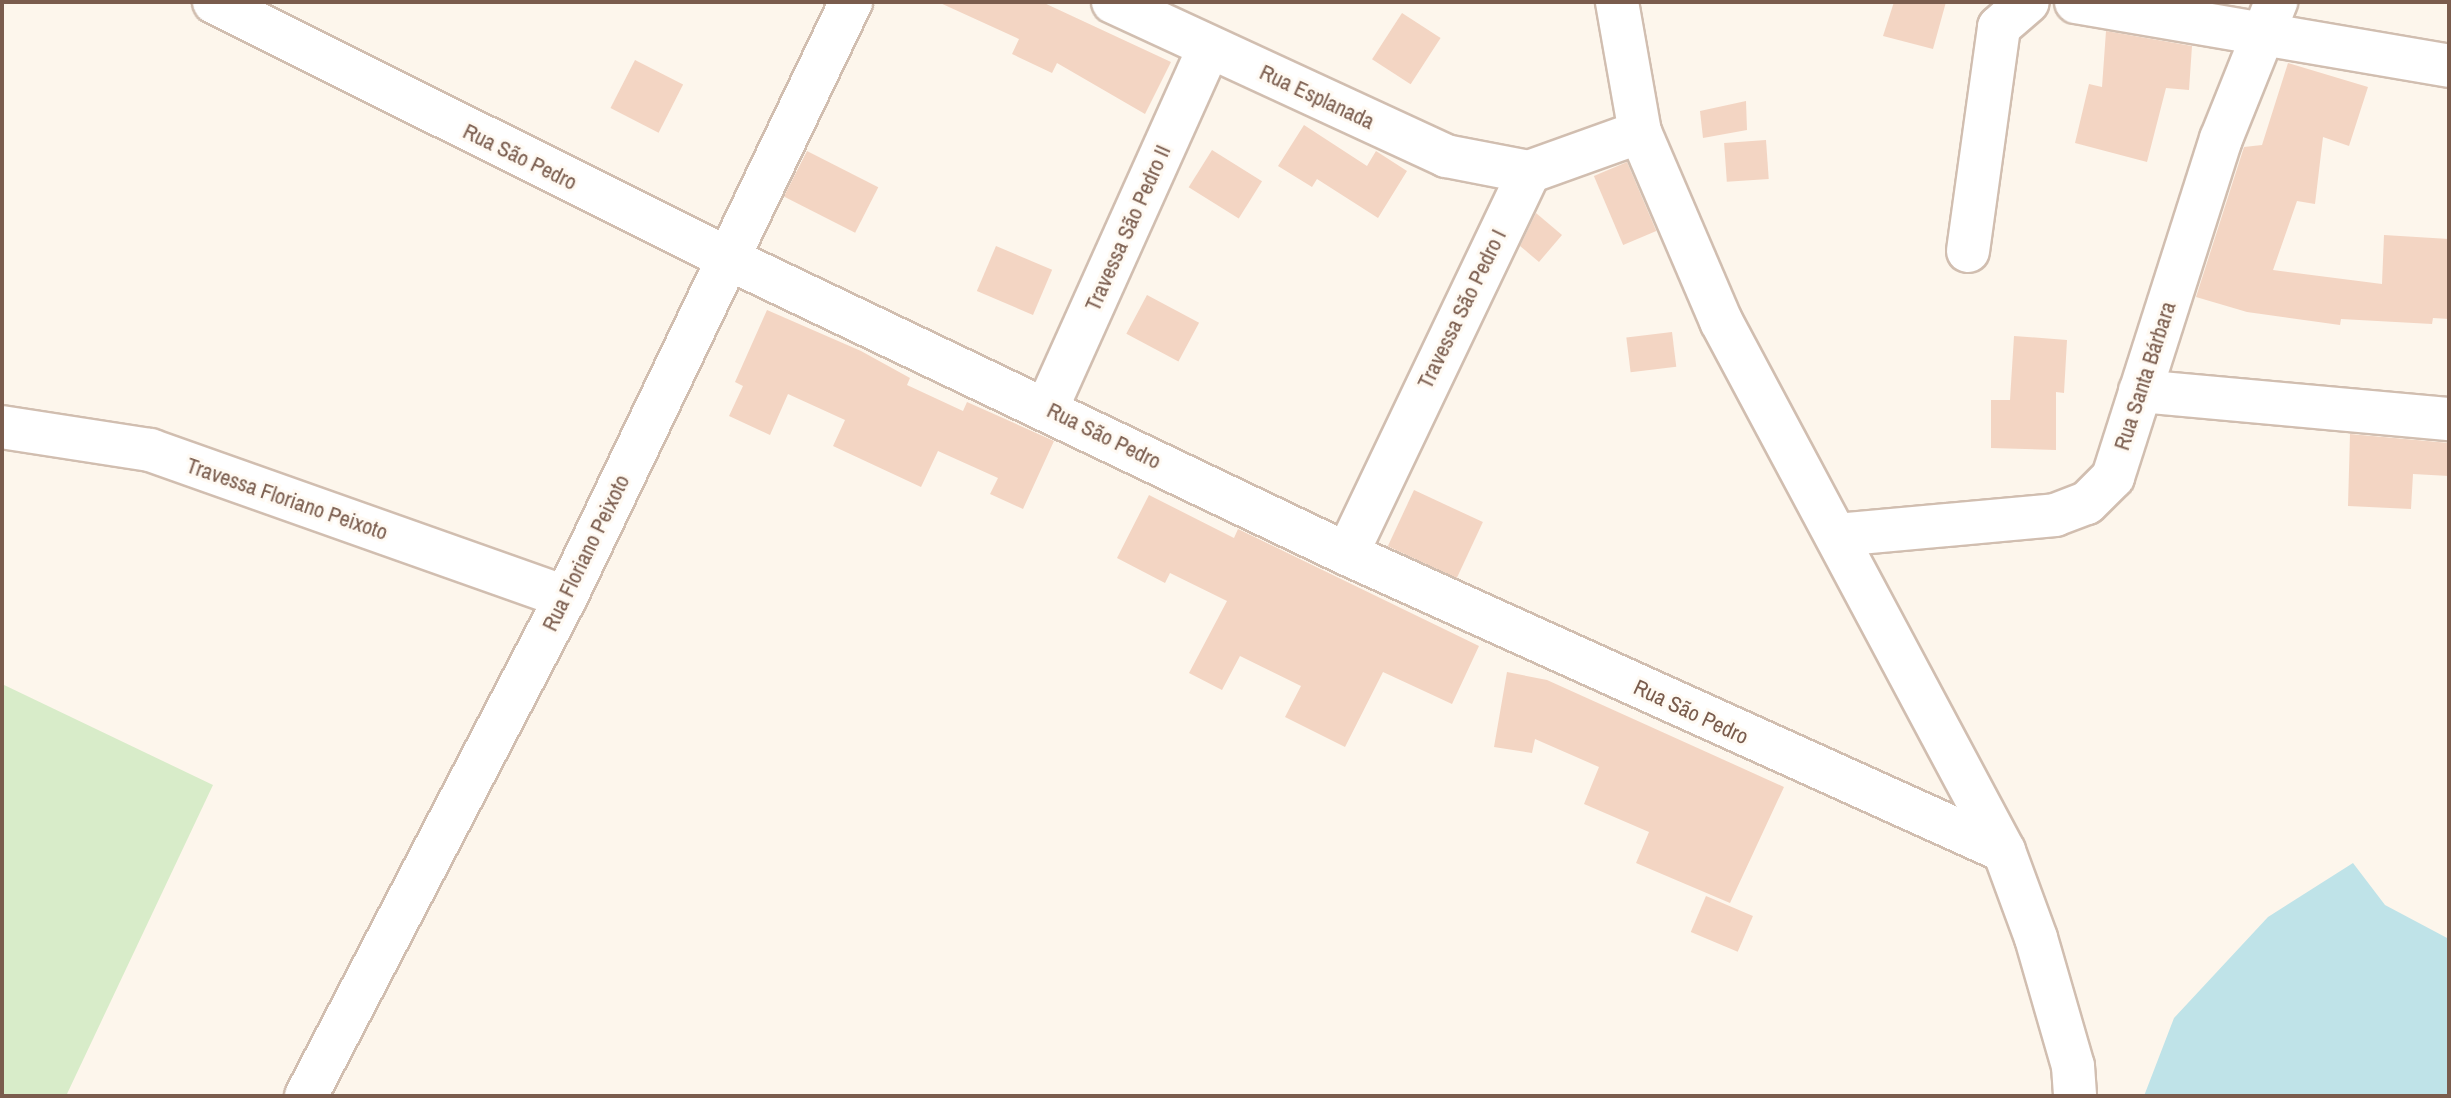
<!DOCTYPE html>
<html>
<head>
<meta charset="utf-8">
<style>
  body { margin:0 }
  #map { position:relative; width:2451px; height:1098px; overflow:hidden; background:#fdf6ec; font-family:"Archivo Narrow",sans-serif }
  div>[style] { position:absolute }
  [style*='--x'] { left:calc(var(--x)*1px); top:calc(var(--y)*1px); width:calc(var(--w)*1px); rotate:calc(var(--a)*1deg) }
  .green>* { inset:0; background:#d8ecc9 }
  .water>* { inset:0; background:#bfe3e8 }
  .building>* { inset:0; background:#f3d5c3; transform-origin:0 0 }
  .roads { filter:drop-shadow(2px 0 #d1beb0) drop-shadow(-2px 0 #d1beb0) drop-shadow(0 2px #d1beb0) drop-shadow(0 -2px #d1beb0) }
  .minor>* { height:42px; margin:-21px; padding:0 21px; transform-origin:21px; border-radius:21px; background:#fff }
  span { translate:-50% -50%; white-space:nowrap; text-align:center; line-height:1.15; -webkit-text-stroke:6px #fffaf3; paint-order:stroke }
  .street-label { font-size:22px; color:#7a5c4d }
  .frame { position:absolute; inset:0; border:4px solid #7a5c4d; pointer-events:none }
</style>
</head>
<body>
<div id="map">
  <div class="green">
    <i style="clip-path:polygon(2px 684px,213px 785px,66px 1096px,2px 1096px)"></i>
  </div>
  <div class="water">
    <i style="clip-path:polygon(2353px 863px,2385px 905px,2449px 939px,2449px 1096px,2144px 1096px,2174px 1018px,2268px 917px)"></i>
  </div>
  <div class="building">
    <i style="clip-path:polygon(938px 2px,1042px 2px,1171px 62px,1145px 114px,1057px 63px,1052px 73px,1012px 54px,1019px 39px)"></i>
    <i style="clip-path:polygon(1894px 2px,1946px 2px,1933px 49px,1883px 36px)"></i>
    <i style="left:1402px;top:13px;width:46px;height:55px;rotate:33deg"></i>
    <i style="clip-path:polygon(2106px 31px,2192px 46px,2189px 90px,2166px 88px,2147px 162px,2075px 143px,2089px 84px,2102px 87px)"></i>
    <i style="left:635px;top:60px;width:54px;height:54px;rotate:27deg"></i>
    <i style="clip-path:polygon(2288px 63px,2368px 87px,2349px 146px,2323px 137px,2315px 204px,2297px 201px,2273px 270px,2382px 284px,2384px 235px,2449px 239px,2449px 319px,2433px 318px,2432px 324px,2341px 319px,2340px 325px,2247px 312px,2196px 297px,2244px 147px,2262px 145px)"></i>
    <i style="clip-path:polygon(1746px 101px,1747px 130px,1703px 138px,1700px 111px)"></i>
    <i style="clip-path:polygon(1304px 125px,1367px 166px,1376px 151px,1407px 171px,1378px 218px,1317px 179px,1312px 187px,1278px 166px)"></i>
    <i style="left:1766px;top:140px;width:39px;height:42px;rotate:86deg"></i>
    <i style="left:1212px;top:150px;width:59px;height:44px;rotate:32deg"></i>
    <i style="left:807px;top:151px;width:80px;height:51px;rotate:27deg"></i>
    <i style="left:1627px;top:162px;width:75px;height:36px;rotate:67deg"></i>
    <i style="clip-path:polygon(1536px 213px,1562px 235px,1539px 262px,1520px 246px)"></i>
    <i style="left:996px;top:246px;width:61px;height:49px;rotate:23deg"></i>
    <i style="left:1147px;top:295px;width:59px;height:44px;rotate:28deg"></i>
    <i style="clip-path:polygon(767px 310px,861px 351px,910px 378px,907px 385px,963px 411px,967px 402px,1054px 441px,1023px 509px,990px 494px,998px 478px,938px 451px,921px 487px,833px 446px,845px 420px,788px 394px,770px 435px,729px 416px,743px 386px,735px 382px)"></i>
    <i style="left:1672px;top:332px;width:35px;height:46px;rotate:83deg"></i>
    <i style="clip-path:polygon(2014px 336px,2067px 340px,2064px 393px,2056px 392px,2056px 450px,1991px 448px,1991px 400px,2010px 400px)"></i>
    <i style="clip-path:polygon(2350px 434px,2449px 443px,2449px 476px,2413px 474px,2411px 509px,2348px 506px)"></i>
    <i style="left:1414px;top:490px;width:76px;height:62px;rotate:25deg"></i>
    <i style="clip-path:polygon(1149px 495px,1234px 538px,1238px 529px,1479px 646px,1452px 704px,1383px 672px,1345px 747px,1285px 717px,1301px 686px,1240px 656px,1222px 690px,1189px 673px,1227px 601px,1170px 573px,1165px 583px,1117px 558px)"></i>
    <i style="clip-path:polygon(1507px 672px,1547px 680px,1784px 787px,1730px 903px,1636px 863px,1649px 832px,1584px 804px,1599px 767px,1535px 739px,1532px 753px,1494px 747px)"></i>
    <i style="left:1706px;top:896px;width:51px;height:39px;rotate:23deg"></i>
  </div>
  <div class="roads">
    <div class="minor">
      <i style="--x:214;--y:2;--w:573;--a:26.52"></i>
      <i style="--x:727;--y:258;--w:687;--a:25.52"></i>
      <i style="--x:1347;--y:554;--w:721;--a:24.33"></i>
      <i style="--x:1113;--y:2;--w:367;--a:24.8"></i>
      <i style="--x:1446;--y:156;--w:85;--a:10.9"></i>
      <i style="--x:1617;--y:2;--w:132;--a:80"></i>
      <i style="--x:1640;--y:132;--w:206;--a:66.8"></i>
      <i style="--x:1721;--y:321;--w:601;--a:61.9"></i>
      <i style="--x:2004;--y:851;--w:93;--a:69.8"></i>
      <i style="--x:2036;--y:938;--w:133;--a:73.9"></i>
      <i style="--x:2073;--y:1066;--w:30;--a:86"></i>
      <i style="--x:2076;--y:2;--w:378;--a:9.7"></i>
      <i style="--x:1968;--y:251;--w:226;--a:-82.1"></i>
      <i style="--x:1999;--y:27;--w:38;--a:-41"></i>
      <i style="--x:2140;--y:391;--w:310;--a:5.2"></i>
      <i style="--x:1047;--y:408;--w:395;--a:-65.8"></i>
      <i style="--x:2;--y:427;--w:150;--a:8.8"></i>
      <i style="--x:150;--y:450;--w:441;--a:19.5"></i>
      <i style="--x:1837;--y:535;--w:219;--a:-5.2"></i>
      <i style="--x:2055;--y:515;--w:34;--a:-21"></i>
      <i style="--x:2087;--y:503;--w:37;--a:-45"></i>
      <i style="--x:2113;--y:477;--w:355;--a:-72.3"></i>
      <i style="--x:2221;--y:139;--w:148;--a:-68.1"></i>
      <i style="--x:1347;--y:554;--w:423;--a:-64.5"></i>
      <i style="--x:1529;--y:172;--w:118;--a:-19.8"></i>
      <i style="--x:306;--y:1096;--w:563;--a:-62.48"></i>
      <i style="--x:566;--y:597;--w:660;--a:-64.41"></i>
    </div>
  </div>
  <div class="street-label">
    <span style="left:1317px;top:97px;rotate:25deg">Rua Esplanada</span>
    <span style="left:520px;top:157px;rotate:26deg">Rua São Pedro</span>
    <span style="left:1128px;top:228px;rotate:-66deg">Travessa São Pedro II</span>
    <span style="left:1462px;top:309px;rotate:-64deg">Travessa São Pedro I</span>
    <span style="left:2145px;top:376px;rotate:-72deg">Rua Santa Bárbara</span>
    <span style="left:1104px;top:436px;rotate:26deg">Rua São Pedro</span>
    <span style="left:287px;top:499px;rotate:19deg">Travessa Floriano Peixoto</span>
    <span style="left:586px;top:553px;rotate:-64deg">Rua Floriano Peixoto</span>
    <span style="left:1691px;top:712px;rotate:25deg">Rua São Pedro</span>
  </div>
  <div class="frame"></div>
</div>
</body>
</html>
